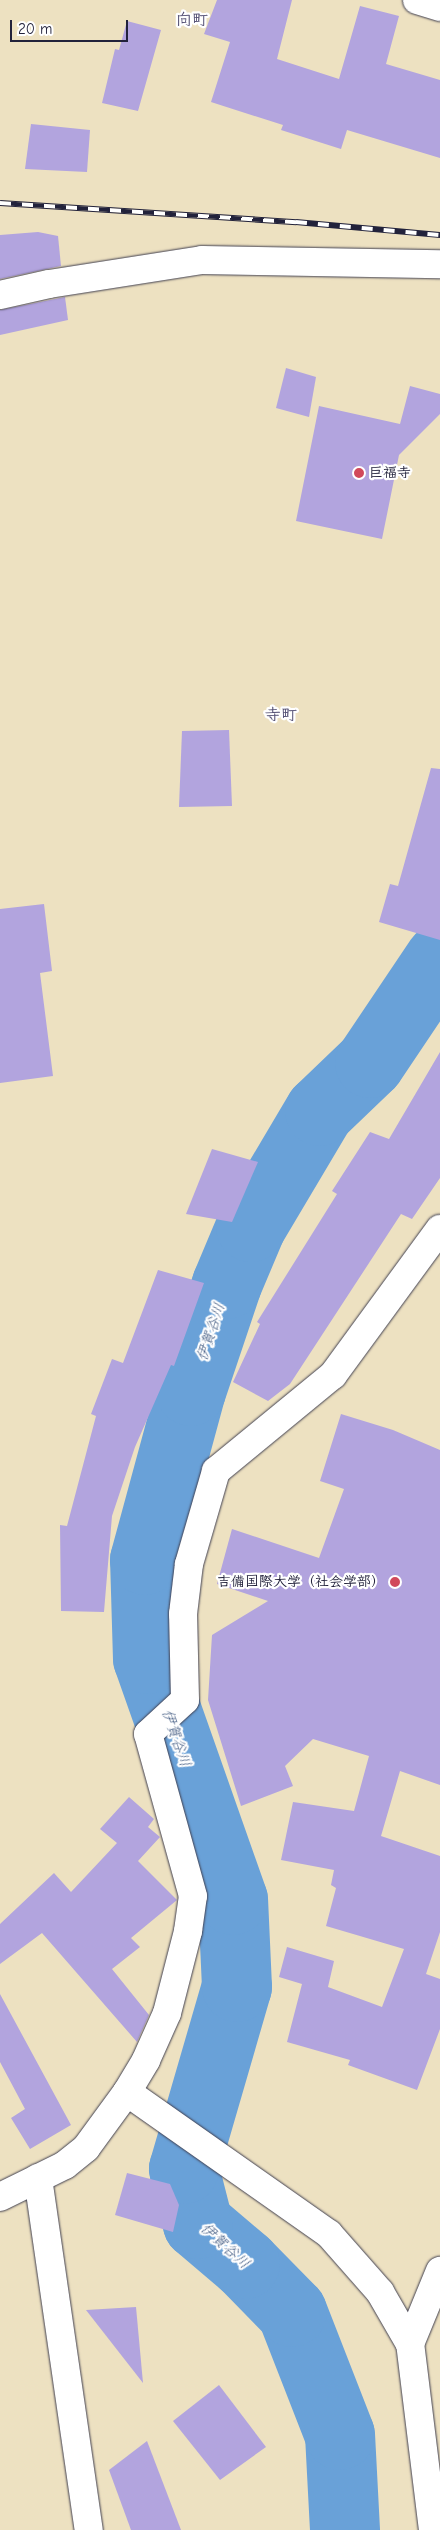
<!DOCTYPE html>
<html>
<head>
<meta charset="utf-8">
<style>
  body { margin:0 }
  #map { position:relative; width:440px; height:2530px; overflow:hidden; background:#ede1c1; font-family:"Comic Neue","Klee One",sans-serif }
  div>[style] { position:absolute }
  .river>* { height:70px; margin:-35px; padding:0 35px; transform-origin:35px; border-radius:35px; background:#69a1d8 }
  .building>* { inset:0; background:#b2a4de }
  .roads { filter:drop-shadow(0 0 1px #403f4f) drop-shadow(0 0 1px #403f4f) }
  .minor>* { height:28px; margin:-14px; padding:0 14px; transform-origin:14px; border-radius:14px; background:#fff }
  .rail>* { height:5.5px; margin-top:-2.75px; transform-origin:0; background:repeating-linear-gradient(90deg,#fff 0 11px,#22223b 0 22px); box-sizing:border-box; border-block:1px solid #22223b }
  .dots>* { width:14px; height:14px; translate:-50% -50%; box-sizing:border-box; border:2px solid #fff; border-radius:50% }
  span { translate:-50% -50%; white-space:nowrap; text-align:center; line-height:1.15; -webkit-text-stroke:4.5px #fff; paint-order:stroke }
  .poi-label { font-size:14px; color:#22223b; font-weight:700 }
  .left { translate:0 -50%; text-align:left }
  .right { translate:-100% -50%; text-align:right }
  .water-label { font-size:15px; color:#425b82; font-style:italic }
  .quarter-label { font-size:16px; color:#545074; font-weight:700 }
  .scale { position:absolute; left:10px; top:20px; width:118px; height:22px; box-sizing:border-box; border:2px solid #22223b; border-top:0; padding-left:6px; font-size:15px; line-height:18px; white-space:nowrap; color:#22223b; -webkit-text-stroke:4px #fff; paint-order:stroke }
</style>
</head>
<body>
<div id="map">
  <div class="river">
    <i style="left:345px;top:2530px;width:95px;rotate:-93deg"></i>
    <i style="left:340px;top:2435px;width:132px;rotate:-111.3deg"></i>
    <i style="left:292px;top:2312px;width:67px;rotate:-134.4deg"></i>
    <i style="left:245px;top:2264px;width:62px;rotate:-139.6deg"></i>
    <i style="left:198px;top:2224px;width:57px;rotate:-104.3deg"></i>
    <i style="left:184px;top:2169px;width:190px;rotate:-73.8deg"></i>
    <i style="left:237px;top:1987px;width:87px;rotate:-92.6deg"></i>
    <i style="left:233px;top:1900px;width:256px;rotate:-109.4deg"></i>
    <i style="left:148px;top:1659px;width:99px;rotate:-91.7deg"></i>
    <i style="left:145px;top:1560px;width:175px;rotate:-74.8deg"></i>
    <i style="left:191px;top:1391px;width:113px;rotate:-71.4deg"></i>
    <i style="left:227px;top:1284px;width:62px;rotate:-67.2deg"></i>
    <i style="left:251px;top:1227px;width:135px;rotate:-59.3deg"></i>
    <i style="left:320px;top:1111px;width:69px;rotate:-43.8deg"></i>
    <i style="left:370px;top:1063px;width:125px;rotate:-56.1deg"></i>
  </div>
  <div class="building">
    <i style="clip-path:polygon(217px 0,292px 0,277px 59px,339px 79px,360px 6px,399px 16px,386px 64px,440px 80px,440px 158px,347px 130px,341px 149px,281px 130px,283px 125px,211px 102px,230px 42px,204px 34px)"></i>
    <i style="clip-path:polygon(127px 21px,161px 30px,138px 111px,102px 103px,115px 49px,119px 50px)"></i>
    <i style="clip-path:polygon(31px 124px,90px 130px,87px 172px,25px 169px)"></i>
    <i style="clip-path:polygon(38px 232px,58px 236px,61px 266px,0 279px,0 235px)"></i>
    <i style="clip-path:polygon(65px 297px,68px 320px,0 335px,0 310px)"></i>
    <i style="clip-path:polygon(286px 368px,316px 377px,309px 417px,276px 408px)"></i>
    <i style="clip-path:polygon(410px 386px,440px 394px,440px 414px,399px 455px,382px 539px,296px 521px,319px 406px,400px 424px)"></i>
    <i style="clip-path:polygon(229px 730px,232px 806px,179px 807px,182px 731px)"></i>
    <i style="clip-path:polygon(431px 768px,440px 769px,440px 940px,379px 922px,390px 884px,398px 886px)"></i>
    <i style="clip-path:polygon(44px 904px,52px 971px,40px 973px,53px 1076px,0 1083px,0 909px)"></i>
    <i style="clip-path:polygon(440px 1052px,440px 1178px,412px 1219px,401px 1214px,290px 1384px,268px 1401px,233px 1382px,260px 1324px,257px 1322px,337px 1194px,332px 1191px,370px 1132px,389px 1139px)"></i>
    <i style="clip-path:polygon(212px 1149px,258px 1162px,232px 1222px,186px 1214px)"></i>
    <i style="clip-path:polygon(158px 1270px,204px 1283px,174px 1366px,171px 1365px,135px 1447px,112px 1516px,104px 1612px,61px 1611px,60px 1525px,67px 1526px,96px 1416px,91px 1414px,112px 1359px,123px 1363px)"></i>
    <i style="clip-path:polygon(341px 1414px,393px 1430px,440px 1450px,440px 1785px,400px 1771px,381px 1836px,440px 1856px,440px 1932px,426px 1974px,440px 1979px,440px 2029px,417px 2090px,348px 2065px,350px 2060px,287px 2042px,302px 1984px,279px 1977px,287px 1947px,334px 1961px,328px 1987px,382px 2007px,404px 1949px,326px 1926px,336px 1888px,331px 1885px,334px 1870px,281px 1860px,293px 1802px,354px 1811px,369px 1756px,313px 1739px,285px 1766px,293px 1786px,241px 1806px,208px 1700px,212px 1635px,268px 1601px,217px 1584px,232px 1529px,319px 1558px,344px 1489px,320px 1481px)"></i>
    <i style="clip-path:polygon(129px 1797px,154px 1819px,148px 1827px,160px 1837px,138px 1861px,177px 1900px,131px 1938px,140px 1947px,112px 1969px,149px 2015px,137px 2042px,42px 1933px,0 1964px,0 1924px,54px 1873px,71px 1892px,117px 1843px,100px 1829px)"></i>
    <i style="clip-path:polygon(0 1994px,71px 2125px,30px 2149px,11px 2118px,25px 2109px,0 2062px)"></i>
    <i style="clip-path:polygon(127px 2173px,170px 2184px,179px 2205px,173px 2232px,115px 2215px)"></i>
    <i style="clip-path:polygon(136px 2307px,143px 2383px,86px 2310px)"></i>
    <i style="clip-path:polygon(219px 2385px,266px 2447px,220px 2480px,173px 2421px)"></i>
    <i style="clip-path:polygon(147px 2441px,181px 2530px,131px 2530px,109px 2470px)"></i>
  </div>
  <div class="roads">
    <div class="minor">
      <i style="left:417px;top:0;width:24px;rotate:17deg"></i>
      <i style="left:0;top:295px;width:50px;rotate:-12.7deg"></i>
      <i style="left:49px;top:284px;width:155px;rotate:-8.9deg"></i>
      <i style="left:202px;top:260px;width:238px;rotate:1deg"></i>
      <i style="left:38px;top:2178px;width:356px;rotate:81.8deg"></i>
      <i style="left:0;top:2197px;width:72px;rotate:-26.2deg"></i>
      <i style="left:65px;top:2165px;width:27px;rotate:-39deg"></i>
      <i style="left:86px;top:2148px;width:69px;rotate:-53.8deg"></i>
      <i style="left:410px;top:2344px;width:79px;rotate:-67.7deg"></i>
      <i style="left:433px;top:2530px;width:187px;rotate:-97deg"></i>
      <i style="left:410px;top:2344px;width:60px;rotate:-120deg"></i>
      <i style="left:380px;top:2292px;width:77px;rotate:-131.3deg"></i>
      <i style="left:329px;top:2234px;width:247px;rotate:-144.9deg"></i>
      <i style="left:127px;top:2092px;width:37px;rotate:-59deg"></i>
      <i style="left:146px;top:2060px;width:51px;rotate:-65.9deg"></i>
      <i style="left:167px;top:2013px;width:85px;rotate:-75.6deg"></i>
      <i style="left:188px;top:1931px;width:35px;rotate:-82deg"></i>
      <i style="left:193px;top:1896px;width:168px;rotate:-105.5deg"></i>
      <i style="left:148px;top:1734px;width:50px;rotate:-42.6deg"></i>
      <i style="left:185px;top:1700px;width:86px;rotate:-91.3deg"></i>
      <i style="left:183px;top:1614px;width:50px;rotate:-83.2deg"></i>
      <i style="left:189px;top:1564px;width:97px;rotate:-73.8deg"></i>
      <i style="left:216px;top:1471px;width:151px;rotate:-39.4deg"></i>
      <i style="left:333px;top:1375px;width:181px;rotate:-53.8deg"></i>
    </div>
  </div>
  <div class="rail">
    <i style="left:0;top:203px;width:297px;rotate:3.7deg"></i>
    <i style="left:296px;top:222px;width:145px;rotate:5.2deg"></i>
  </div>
  <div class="dots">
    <i style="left:359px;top:473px;background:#d1495b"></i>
    <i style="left:395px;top:1582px;background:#d1495b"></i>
  </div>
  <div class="poi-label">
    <span class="left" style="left:369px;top:473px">巨福寺</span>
    <span class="right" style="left:385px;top:1582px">吉備国際大学（社会学部）</span>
  </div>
  <div class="water-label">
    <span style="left:211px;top:1332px;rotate:-72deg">伊賀谷川</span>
    <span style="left:176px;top:1738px;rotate:71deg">伊賀谷川</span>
    <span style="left:225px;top:2246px;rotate:42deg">伊賀谷川</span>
  </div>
  <div class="quarter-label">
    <span style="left:192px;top:20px">向町</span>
    <span style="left:281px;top:715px">寺町</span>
  </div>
  <div class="scale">20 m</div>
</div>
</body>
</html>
